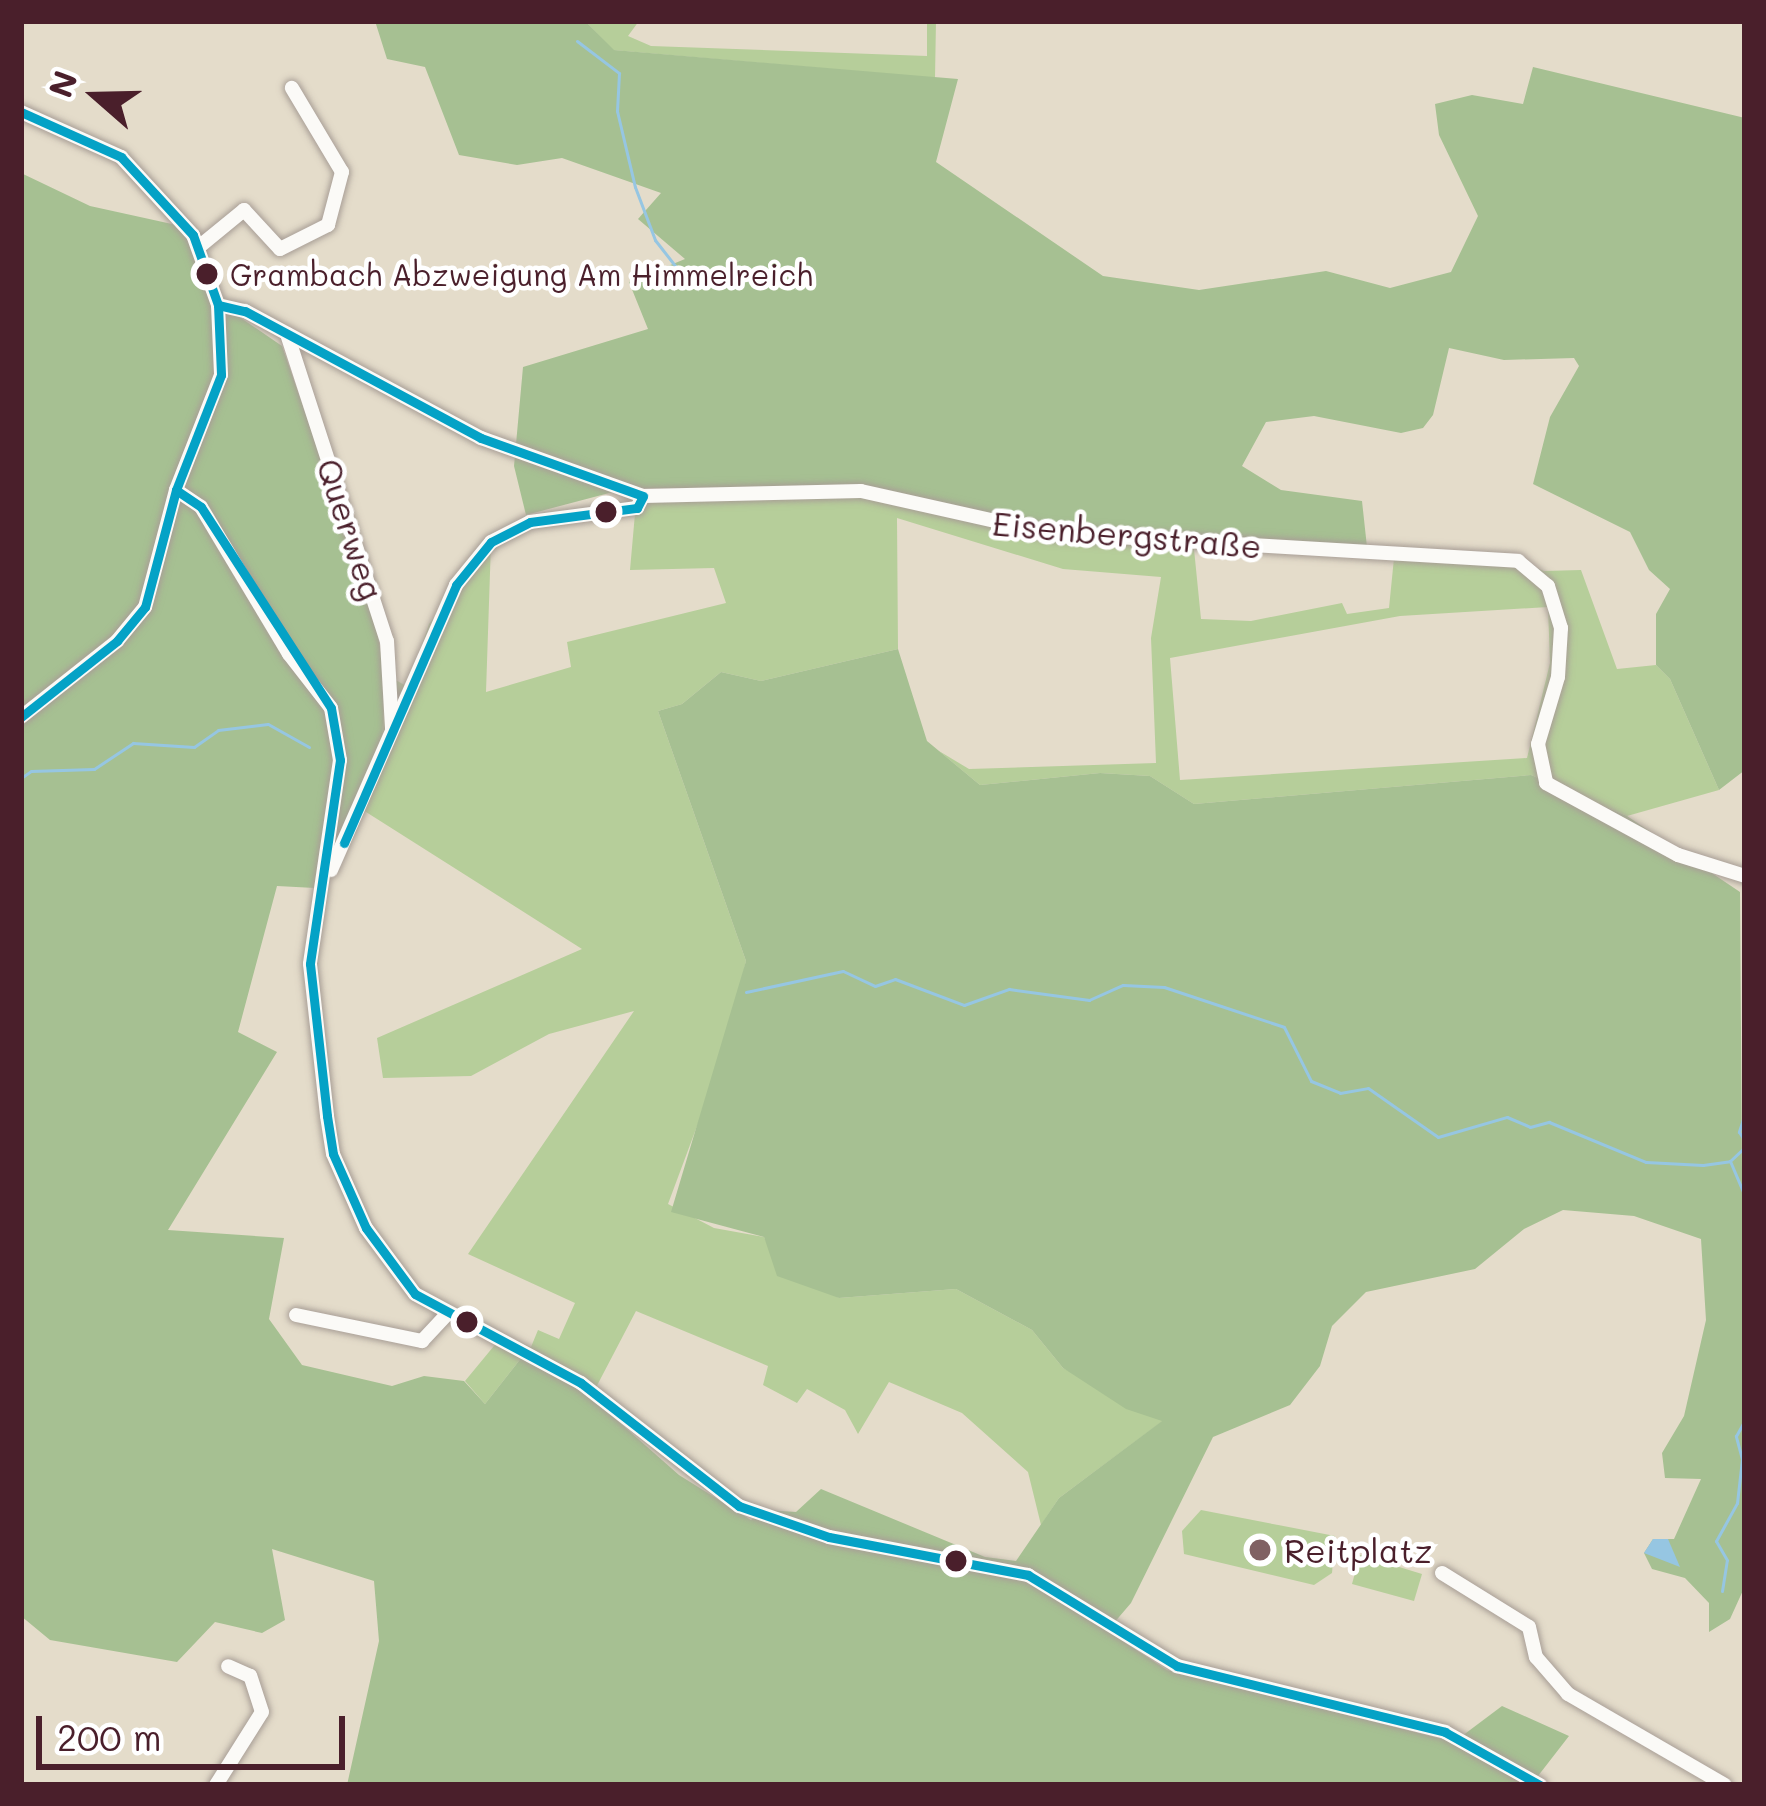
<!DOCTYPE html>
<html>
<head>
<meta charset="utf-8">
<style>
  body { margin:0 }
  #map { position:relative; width:1766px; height:1806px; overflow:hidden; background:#e4dcca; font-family:Mali,sans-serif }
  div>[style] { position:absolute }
  .green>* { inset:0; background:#b6ce9a }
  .forest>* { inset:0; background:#a6c092 }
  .water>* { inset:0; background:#96c6e2 }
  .stream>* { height:3px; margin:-1.5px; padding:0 1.5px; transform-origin:1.5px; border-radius:1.5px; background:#96c6e2 }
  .roads { filter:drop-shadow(0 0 3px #a89e96) drop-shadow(0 0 3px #a89e96) }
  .minor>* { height:14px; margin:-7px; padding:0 7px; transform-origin:7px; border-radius:7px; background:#fbfaf7 }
  .bus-1>* { height:9px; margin:-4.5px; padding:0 4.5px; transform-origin:4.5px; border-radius:4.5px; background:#04a2c6 }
  .dots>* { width:33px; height:33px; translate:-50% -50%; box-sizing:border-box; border:6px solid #fff; border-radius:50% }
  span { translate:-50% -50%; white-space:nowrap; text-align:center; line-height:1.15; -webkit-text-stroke:9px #fff; paint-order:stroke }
  .bus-label { font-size:30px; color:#4a1f2b }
  .left { translate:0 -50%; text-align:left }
  .street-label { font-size:33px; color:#4a1f2b }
  .poi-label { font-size:33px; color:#4a1f2b }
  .frame { position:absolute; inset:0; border:24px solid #4a1f2b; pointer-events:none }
  .north { position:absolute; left:36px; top:36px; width:120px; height:120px; -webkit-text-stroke:9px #fff; paint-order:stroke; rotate:290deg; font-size:33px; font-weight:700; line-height:48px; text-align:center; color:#4a1f2b }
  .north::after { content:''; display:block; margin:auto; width:42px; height:54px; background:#4a1f2b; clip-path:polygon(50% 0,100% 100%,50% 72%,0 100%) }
  .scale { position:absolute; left:36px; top:1716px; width:309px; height:54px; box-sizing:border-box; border:6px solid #4a1f2b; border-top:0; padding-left:15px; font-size:36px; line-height:42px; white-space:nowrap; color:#4a1f2b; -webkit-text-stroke:9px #fff; paint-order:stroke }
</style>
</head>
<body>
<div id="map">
  <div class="green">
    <i style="clip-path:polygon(585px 21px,639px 21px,628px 36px,651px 46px,927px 56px,927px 21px,936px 21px,935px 78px,613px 50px)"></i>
    <i style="clip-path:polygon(evenodd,838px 487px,1193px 539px,1201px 619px,1251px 621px,1342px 603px,1347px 614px,1389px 608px,1395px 548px,1501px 553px,1544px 571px,1581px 570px,1617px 669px,1656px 665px,1670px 679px,1719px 790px,1627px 816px,1531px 775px,1194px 804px,1150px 776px,1100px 773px,980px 785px,939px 751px,969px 769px,1156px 763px,1151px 638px,1161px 577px,1063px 569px,897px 518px,898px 649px,761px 681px,721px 672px,682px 704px,658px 711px,746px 961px,725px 1051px,668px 1204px,714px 1228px,764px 1237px,773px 1257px,839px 1298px,956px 1289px,1032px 1330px,1063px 1368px,1164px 1420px,1059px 1498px,1041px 1525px,1028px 1472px,962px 1413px,889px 1382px,858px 1434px,845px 1410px,807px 1389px,797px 1403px,763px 1385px,768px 1366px,636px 1311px,591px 1397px,522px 1357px,485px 1404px,465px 1381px,503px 1335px,531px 1347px,538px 1330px,559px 1339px,575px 1303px,468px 1254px,634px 1011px,549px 1034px,471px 1076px,383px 1078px,377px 1038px,582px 949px,355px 805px,382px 748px,385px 674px,408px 687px,429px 624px,491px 543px,486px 692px,571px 667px,567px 642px,726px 603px,714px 568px,630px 570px,637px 491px,838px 487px,1548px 607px,1550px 663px,1527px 758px,1180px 780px,1170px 658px,1400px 616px,1548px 607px)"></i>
    <i style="clip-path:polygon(1201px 1510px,1335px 1536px,1332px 1573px,1314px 1585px,1184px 1554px,1182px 1531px)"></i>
    <i style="clip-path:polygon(1360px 1555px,1422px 1574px,1414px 1601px,1352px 1584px)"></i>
  </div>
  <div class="forest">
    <i style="clip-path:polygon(375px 21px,585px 21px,614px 50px,958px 79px,936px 162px,1103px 276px,1199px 290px,1326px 271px,1390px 288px,1451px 272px,1478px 216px,1439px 135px,1435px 104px,1472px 95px,1523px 104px,1533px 67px,1745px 118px,1745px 770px,1719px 790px,1670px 679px,1656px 665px,1656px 614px,1670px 589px,1649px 570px,1630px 532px,1533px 484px,1550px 417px,1579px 366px,1574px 358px,1504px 360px,1449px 348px,1433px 415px,1423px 428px,1401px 433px,1314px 416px,1266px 422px,1242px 466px,1281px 490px,1362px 501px,1367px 547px,1049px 529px,892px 492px,628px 488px,526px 515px,514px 466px,523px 367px,648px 329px,629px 282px,685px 259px,638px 219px,661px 193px,562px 158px,517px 165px,459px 155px,425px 67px,387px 59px)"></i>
    <i style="clip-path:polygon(21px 173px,90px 206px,181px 226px,222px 305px,282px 346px,372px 604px,385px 674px,382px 748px,315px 888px,277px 886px,238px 1032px,277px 1052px,168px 1230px,284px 1238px,269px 1319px,302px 1365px,392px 1386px,424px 1376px,464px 1381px,485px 1404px,522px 1357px,577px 1385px,679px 1475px,751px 1520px,764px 1510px,796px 1512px,821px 1489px,985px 1557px,1016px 1561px,1059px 1498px,1162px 1421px,1126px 1409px,1063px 1368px,1032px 1330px,956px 1289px,839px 1298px,777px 1276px,764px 1237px,671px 1212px,746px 961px,658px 711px,682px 704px,721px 672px,761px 681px,898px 649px,927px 741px,980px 785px,1100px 773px,1150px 776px,1194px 804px,1531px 775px,1627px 816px,1740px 892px,1745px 1586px,1730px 1619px,1709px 1632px,1709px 1603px,1685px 1578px,1652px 1569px,1644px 1553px,1653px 1539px,1674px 1539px,1701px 1479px,1665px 1478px,1662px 1453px,1684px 1416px,1706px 1320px,1701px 1239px,1634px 1216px,1563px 1210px,1524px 1229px,1475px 1269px,1366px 1292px,1332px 1326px,1320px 1366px,1290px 1405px,1213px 1437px,1131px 1603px,1107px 1631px,1167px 1670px,1454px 1742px,1502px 1706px,1569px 1736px,1531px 1785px,347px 1785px,379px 1641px,374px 1581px,272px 1549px,285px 1620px,262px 1633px,215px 1622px,177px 1662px,50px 1640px,21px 1616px)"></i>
  </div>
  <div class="water">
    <i style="clip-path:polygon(1653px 1539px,1668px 1539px,1680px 1567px,1644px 1553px)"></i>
  </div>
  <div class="stream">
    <i style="left:577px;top:41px;width:53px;rotate:37.3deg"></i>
    <i style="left:619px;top:73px;width:38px;rotate:93deg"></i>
    <i style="left:617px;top:111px;width:78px;rotate:76.7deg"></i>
    <i style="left:635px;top:187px;width:57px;rotate:69.3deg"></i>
    <i style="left:655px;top:240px;width:52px;rotate:52deg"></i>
    <i style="left:21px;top:778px;width:12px;rotate:-35deg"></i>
    <i style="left:31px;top:771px;width:63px;rotate:-1.8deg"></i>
    <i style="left:94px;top:769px;width:47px;rotate:-33.7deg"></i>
    <i style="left:133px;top:743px;width:61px;rotate:3.8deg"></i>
    <i style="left:194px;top:747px;width:29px;rotate:-35deg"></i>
    <i style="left:218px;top:730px;width:50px;rotate:-6.8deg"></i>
    <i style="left:268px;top:724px;width:47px;rotate:29.3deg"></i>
    <i style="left:746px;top:992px;width:99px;rotate:-12.2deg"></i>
    <i style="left:843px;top:971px;width:35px;rotate:25deg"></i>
    <i style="left:875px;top:986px;width:21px;rotate:-19deg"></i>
    <i style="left:895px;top:979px;width:74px;rotate:20.6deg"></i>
    <i style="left:964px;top:1005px;width:48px;rotate:-19.6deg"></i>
    <i style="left:1009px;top:989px;width:81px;rotate:7.8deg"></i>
    <i style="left:1089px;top:1000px;width:37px;rotate:-24deg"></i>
    <i style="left:1123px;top:985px;width:41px;rotate:2.8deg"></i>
    <i style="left:1164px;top:987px;width:126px;rotate:18.4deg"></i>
    <i style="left:1284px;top:1027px;width:60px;rotate:63.4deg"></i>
    <i style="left:1311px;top:1081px;width:31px;rotate:22deg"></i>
    <i style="left:1340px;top:1093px;width:28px;rotate:-10deg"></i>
    <i style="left:1368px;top:1088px;width:85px;rotate:35deg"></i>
    <i style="left:1438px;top:1137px;width:72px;rotate:-16.2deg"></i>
    <i style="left:1507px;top:1117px;width:25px;rotate:23deg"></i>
    <i style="left:1530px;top:1127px;width:20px;rotate:-15deg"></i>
    <i style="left:1549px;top:1122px;width:105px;rotate:22.4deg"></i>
    <i style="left:1646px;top:1162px;width:57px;rotate:3deg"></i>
    <i style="left:1703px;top:1165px;width:27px;rotate:-8deg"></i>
    <i style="left:1730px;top:1161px;width:21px;rotate:-43deg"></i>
    <i style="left:1745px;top:1113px;width:20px;rotate:108deg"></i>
    <i style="left:1739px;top:1132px;width:11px;rotate:56deg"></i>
    <i style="left:1730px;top:1161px;width:39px;rotate:67deg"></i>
    <i style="left:1722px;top:1591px;width:31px;rotate:-81deg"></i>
    <i style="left:1727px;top:1560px;width:22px;rotate:-120deg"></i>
    <i style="left:1716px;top:1541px;width:43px;rotate:-61.1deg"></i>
    <i style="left:1737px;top:1503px;width:44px;rotate:-83.5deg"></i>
    <i style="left:1742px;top:1459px;width:24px;rotate:-105deg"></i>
    <i style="left:1736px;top:1436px;width:18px;rotate:-61deg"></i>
  </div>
  <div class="roads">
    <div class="minor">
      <i style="left:21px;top:112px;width:110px;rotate:24.2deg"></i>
      <i style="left:121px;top:157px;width:106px;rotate:47.3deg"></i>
      <i style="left:193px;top:235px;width:74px;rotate:70.3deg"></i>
      <i style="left:218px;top:305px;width:70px;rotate:87.5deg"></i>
      <i style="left:221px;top:375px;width:123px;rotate:111.4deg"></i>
      <i style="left:176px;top:490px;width:121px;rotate:104.8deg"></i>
      <i style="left:145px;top:607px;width:44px;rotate:129.5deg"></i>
      <i style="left:117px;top:641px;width:122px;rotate:141.6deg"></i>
      <i style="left:200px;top:246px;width:57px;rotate:-39.3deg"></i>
      <i style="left:244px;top:210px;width:53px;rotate:47.3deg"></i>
      <i style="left:280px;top:249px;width:54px;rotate:-26.6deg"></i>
      <i style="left:328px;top:225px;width:55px;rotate:-75.2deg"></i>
      <i style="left:342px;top:172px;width:98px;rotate:-120.8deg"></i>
      <i style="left:218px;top:305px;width:28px;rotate:13deg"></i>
      <i style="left:245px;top:311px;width:268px;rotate:28.3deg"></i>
      <i style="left:481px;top:438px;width:172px;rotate:19.7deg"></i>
      <i style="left:643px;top:496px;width:218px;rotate:-1.3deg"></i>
      <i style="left:861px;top:491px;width:193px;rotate:12.6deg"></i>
      <i style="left:1049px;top:533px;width:470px;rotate:3.4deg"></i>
      <i style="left:1518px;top:561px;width:39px;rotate:40deg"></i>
      <i style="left:1548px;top:586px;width:44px;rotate:72.8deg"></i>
      <i style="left:1561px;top:628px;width:49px;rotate:93.5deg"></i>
      <i style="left:1558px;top:677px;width:70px;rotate:106.6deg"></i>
      <i style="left:1538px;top:744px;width:40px;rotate:78deg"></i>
      <i style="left:1546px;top:783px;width:150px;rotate:28.6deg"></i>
      <i style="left:1678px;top:855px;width:70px;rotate:17.4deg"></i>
      <i style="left:287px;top:334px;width:323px;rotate:72deg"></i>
      <i style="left:387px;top:641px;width:88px;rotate:86.7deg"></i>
      <i style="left:176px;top:490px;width:30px;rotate:34deg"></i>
      <i style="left:201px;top:507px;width:171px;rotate:59.1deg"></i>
      <i style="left:289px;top:654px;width:68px;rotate:52.1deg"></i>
      <i style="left:331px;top:708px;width:53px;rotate:80.2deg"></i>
      <i style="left:340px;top:760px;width:206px;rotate:98.4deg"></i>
      <i style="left:310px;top:964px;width:153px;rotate:83.6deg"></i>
      <i style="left:327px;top:1116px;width:38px;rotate:81deg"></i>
      <i style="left:333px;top:1154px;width:81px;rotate:66deg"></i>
      <i style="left:366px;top:1228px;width:82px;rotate:53.4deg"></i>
      <i style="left:415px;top:1294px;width:188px;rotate:28.2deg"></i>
      <i style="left:581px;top:1383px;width:200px;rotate:37.9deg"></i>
      <i style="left:739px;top:1506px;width:95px;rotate:19deg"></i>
      <i style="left:829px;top:1537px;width:203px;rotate:10.8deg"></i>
      <i style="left:1028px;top:1575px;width:175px;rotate:31.4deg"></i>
      <i style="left:1177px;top:1666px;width:276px;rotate:13.8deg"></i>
      <i style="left:1445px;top:1732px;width:109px;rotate:29.2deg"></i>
      <i style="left:331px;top:870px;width:311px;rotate:-66.3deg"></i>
      <i style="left:456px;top:585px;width:55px;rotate:-50.9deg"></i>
      <i style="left:491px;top:542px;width:44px;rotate:-27.1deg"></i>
      <i style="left:530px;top:522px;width:108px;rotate:-7.5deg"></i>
      <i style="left:637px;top:508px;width:13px;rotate:-63deg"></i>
      <i style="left:296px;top:1315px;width:129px;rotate:11.7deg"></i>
      <i style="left:422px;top:1341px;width:37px;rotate:-47deg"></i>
      <i style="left:1442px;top:1573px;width:102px;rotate:31.8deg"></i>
      <i style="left:1529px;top:1627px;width:31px;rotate:77deg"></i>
      <i style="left:1536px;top:1657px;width:49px;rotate:49.1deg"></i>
      <i style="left:1568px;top:1694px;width:181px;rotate:30.1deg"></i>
      <i style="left:216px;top:1785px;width:86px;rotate:-57.8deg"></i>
      <i style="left:262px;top:1712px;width:38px;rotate:-108deg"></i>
      <i style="left:250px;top:1676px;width:24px;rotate:-156deg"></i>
    </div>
  </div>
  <div class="bus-1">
    <i style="left:21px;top:112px;width:110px;rotate:24.2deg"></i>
    <i style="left:121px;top:157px;width:106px;rotate:47.3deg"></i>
    <i style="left:193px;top:235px;width:74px;rotate:70.3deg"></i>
    <i style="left:218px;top:305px;width:70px;rotate:87.5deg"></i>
    <i style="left:221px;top:375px;width:123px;rotate:111.4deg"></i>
    <i style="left:176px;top:490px;width:121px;rotate:104.8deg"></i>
    <i style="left:145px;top:607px;width:44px;rotate:129.5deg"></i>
    <i style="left:117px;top:641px;width:122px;rotate:141.6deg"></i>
    <i style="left:218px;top:305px;width:28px;rotate:13deg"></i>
    <i style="left:245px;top:311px;width:268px;rotate:28.3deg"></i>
    <i style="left:481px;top:438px;width:172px;rotate:19.7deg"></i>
    <i style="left:176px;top:490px;width:30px;rotate:34deg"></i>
    <i style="left:201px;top:507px;width:239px;rotate:57.1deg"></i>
    <i style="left:331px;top:708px;width:53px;rotate:80.2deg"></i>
    <i style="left:340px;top:760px;width:206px;rotate:98.4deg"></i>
    <i style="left:310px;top:964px;width:153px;rotate:83.6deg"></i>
    <i style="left:327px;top:1116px;width:38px;rotate:81deg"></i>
    <i style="left:333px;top:1154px;width:81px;rotate:66deg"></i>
    <i style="left:366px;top:1228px;width:82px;rotate:53.4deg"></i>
    <i style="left:415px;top:1294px;width:188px;rotate:28.2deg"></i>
    <i style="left:581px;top:1383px;width:200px;rotate:37.9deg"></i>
    <i style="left:739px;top:1506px;width:95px;rotate:19deg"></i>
    <i style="left:829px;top:1537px;width:203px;rotate:10.8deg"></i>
    <i style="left:1028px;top:1575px;width:175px;rotate:31.4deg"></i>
    <i style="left:1177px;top:1666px;width:276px;rotate:13.8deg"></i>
    <i style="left:1445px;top:1732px;width:109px;rotate:29.2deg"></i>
    <i style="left:344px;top:843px;width:281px;rotate:-66.5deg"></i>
    <i style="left:456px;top:585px;width:55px;rotate:-50.9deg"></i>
    <i style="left:491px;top:542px;width:44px;rotate:-27.1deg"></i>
    <i style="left:530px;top:522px;width:108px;rotate:-7.5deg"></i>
    <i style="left:637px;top:508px;width:13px;rotate:-63deg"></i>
  </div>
  <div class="dots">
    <i style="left:207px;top:274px;background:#4a1f2b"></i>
    <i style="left:606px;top:512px;background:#4a1f2b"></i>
    <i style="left:467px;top:1322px;background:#4a1f2b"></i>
    <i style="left:1260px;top:1550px;background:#806163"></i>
    <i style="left:956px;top:1561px;background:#4a1f2b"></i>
  </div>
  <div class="bus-label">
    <span class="left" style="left:230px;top:274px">Grambach Abzweigung Am Himmelreich</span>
  </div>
  <div class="street-label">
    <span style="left:351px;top:529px;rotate:72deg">Querweg</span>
    <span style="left:1127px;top:534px;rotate:5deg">Eisenbergstraße</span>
  </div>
  <div class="poi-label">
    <span class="left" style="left:1284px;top:1550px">Reitplatz</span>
  </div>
  <div class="frame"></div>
  <div class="north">N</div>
  <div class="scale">200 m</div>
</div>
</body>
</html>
